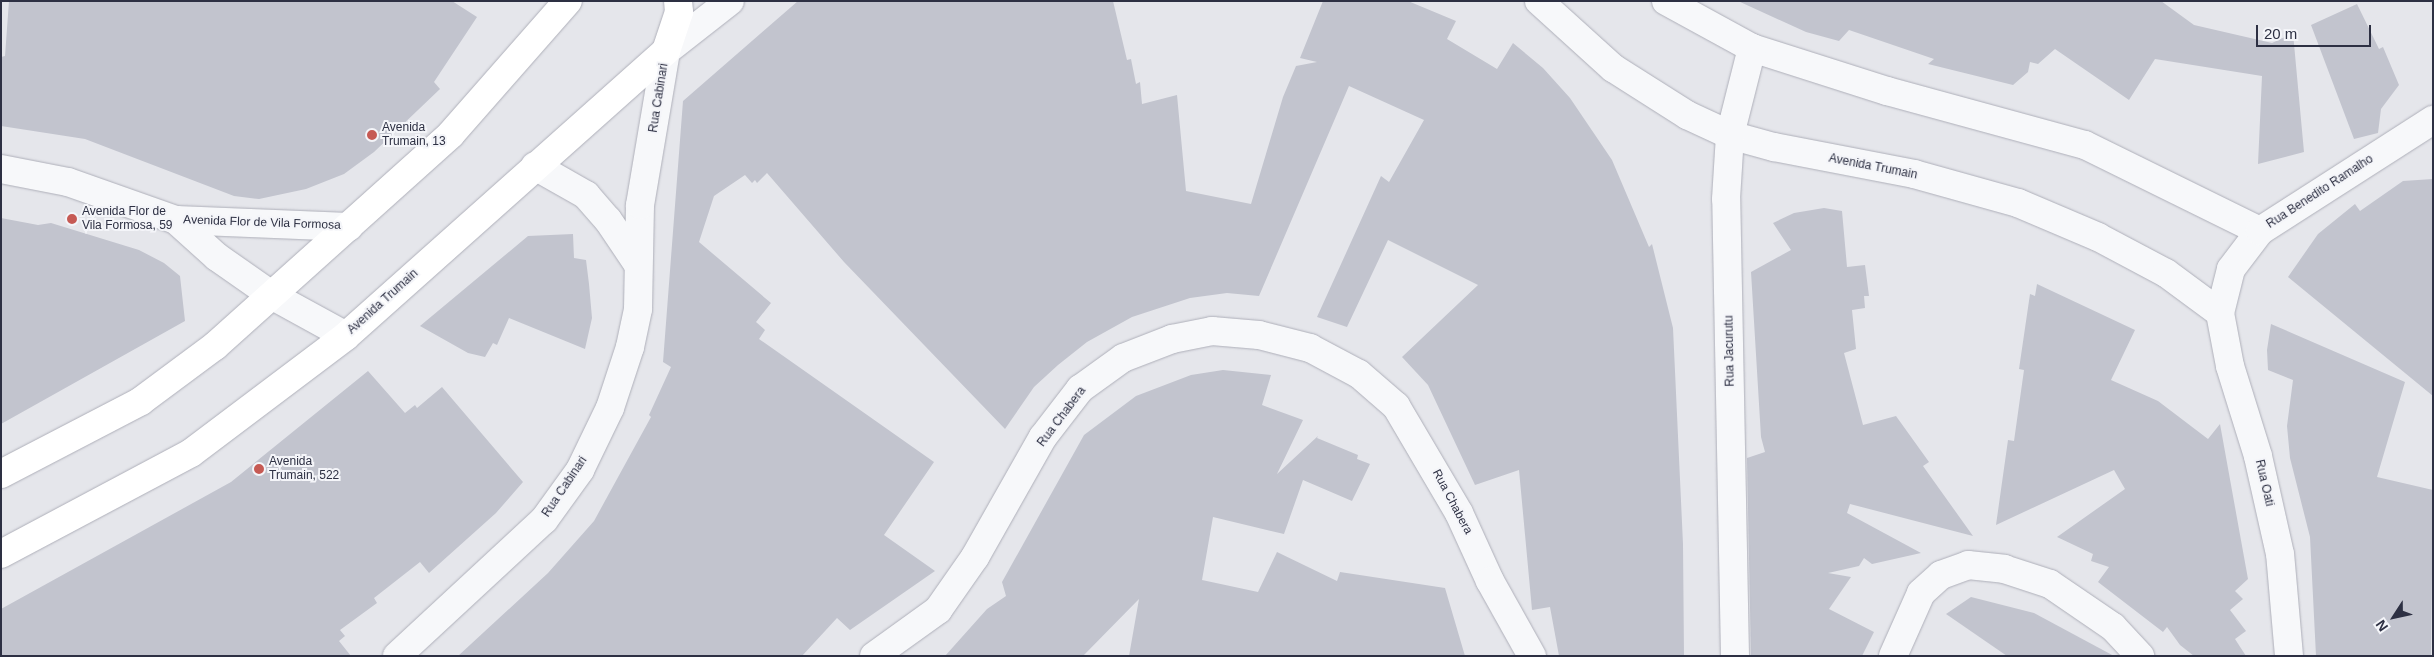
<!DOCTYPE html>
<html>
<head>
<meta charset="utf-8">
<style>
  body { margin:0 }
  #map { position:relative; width:2434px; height:657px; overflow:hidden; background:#e5e6eb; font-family:Helvetica,sans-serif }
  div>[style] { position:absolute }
  .building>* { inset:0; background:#c2c4ce }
  .roads { filter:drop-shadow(0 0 1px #aeafb9) drop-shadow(0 0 1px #aeafb9) }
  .minor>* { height:28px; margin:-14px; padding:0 14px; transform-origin:14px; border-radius:14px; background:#f7f8fa }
  .major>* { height:28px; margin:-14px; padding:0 14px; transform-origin:14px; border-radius:14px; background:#fff }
  .dots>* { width:14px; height:14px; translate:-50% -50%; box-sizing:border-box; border:2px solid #f4f5f9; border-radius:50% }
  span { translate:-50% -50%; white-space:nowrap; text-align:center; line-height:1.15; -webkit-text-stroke:4px #f4f5f9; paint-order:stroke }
  .street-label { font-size:12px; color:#2d3043 }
  .poi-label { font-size:12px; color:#2d3043 }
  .left { translate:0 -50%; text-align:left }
  .frame { position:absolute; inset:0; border:2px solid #2d3043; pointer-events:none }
  .north { position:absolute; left:2369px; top:592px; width:50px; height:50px; -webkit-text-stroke:4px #f4f5f9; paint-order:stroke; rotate:235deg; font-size:14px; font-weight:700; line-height:20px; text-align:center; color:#2d3043 }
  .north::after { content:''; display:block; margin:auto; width:18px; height:22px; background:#2d3043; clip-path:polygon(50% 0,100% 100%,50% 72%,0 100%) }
  .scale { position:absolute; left:2256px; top:25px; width:115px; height:22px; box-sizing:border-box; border:2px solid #2d3043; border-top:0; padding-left:6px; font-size:15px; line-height:18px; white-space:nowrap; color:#2d3043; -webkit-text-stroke:4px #f4f5f9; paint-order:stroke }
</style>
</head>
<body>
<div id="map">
  <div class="building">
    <i style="clip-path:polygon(9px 1px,452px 1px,477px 17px,434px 82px,440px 89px,374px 152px,344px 174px,306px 189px,259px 199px,234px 196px,85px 139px,1px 126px,1px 57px,5px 56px)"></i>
    <i style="clip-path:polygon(798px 1px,1113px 1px,1127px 60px,1131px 59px,1136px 84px,1140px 82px,1142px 104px,1177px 95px,1186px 191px,1251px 204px,1283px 97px,1296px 66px,1317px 62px,1300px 58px,1323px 1px,1408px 1px,1456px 21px,1447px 39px,1497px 69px,1513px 43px,1543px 68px,1570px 98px,1612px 160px,1649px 247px,1652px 244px,1673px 328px,1683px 544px,1684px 656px,1559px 656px,1550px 607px,1532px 610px,1519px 470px,1475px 485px,1428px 385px,1402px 357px,1478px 285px,1388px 240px,1347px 327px,1317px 317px,1381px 176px,1389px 182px,1424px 120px,1349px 86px,1259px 296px,1227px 293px,1190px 298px,1132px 317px,1087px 342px,1058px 365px,1034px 387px,1005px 429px,844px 262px,767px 173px,757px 183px,755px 180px,752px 183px,745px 175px,714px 196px,699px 242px,771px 303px,756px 322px,765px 330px,759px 339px,934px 462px,884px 535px,935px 571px,850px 630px,837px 618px,802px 656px,458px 656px,548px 573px,594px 521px,651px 417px,649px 415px,671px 367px,663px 362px,683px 101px)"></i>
    <i style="clip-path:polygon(1738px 1px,2161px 1px,2194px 25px,2272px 43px,2293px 33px,2304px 152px,2258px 164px,2262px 76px,2155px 59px,2129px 100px,2055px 49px,2038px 64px,2030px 62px,2028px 72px,2013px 85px,1928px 64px,1934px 59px,1849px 30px,1839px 41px,1806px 32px)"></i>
    <i style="clip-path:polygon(2357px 4px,2379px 49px,2383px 47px,2399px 85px,2381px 109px,2378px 133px,2354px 139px,2311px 25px)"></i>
    <i style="clip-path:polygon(2433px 179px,2433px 396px,2288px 277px,2318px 234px,2355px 204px,2360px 211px,2403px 181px)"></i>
    <i style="clip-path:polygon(1824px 208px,1842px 211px,1847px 267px,1865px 265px,1869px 296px,1864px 296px,1865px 308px,1852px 310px,1856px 349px,1844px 353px,1863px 425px,1896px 416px,1929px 462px,1923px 466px,1973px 536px,1850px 504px,1847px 513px,1921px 553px,1872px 564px,1864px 558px,1859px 566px,1828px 573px,1851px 577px,1829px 609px,1874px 632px,1862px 656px,1751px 656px,1747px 458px,1765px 452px,1761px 437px,1751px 272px,1791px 250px,1773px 223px,1794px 213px)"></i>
    <i style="clip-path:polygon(1px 218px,38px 225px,51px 223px,139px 250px,164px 263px,180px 276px,185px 321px,1px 424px)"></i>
    <i style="clip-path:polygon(573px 234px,574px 258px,586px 260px,589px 284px,592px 318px,585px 349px,509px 318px,497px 345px,493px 343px,485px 357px,468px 353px,420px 326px,528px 236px)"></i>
    <i style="clip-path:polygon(2037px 284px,2135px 330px,2111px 380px,2158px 401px,2208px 439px,2220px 424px,2248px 579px,2235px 591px,2243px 599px,2230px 610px,2246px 631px,2235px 639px,2246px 656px,2194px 656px,2180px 645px,2167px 627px,2163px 632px,2098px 582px,2109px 567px,2091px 561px,2093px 554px,2057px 537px,2125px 489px,2114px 470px,1996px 525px,2008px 440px,2014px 441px,2024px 370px,2019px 369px,2030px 294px,2035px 296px)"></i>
    <i style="clip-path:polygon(2271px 324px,2405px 382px,2377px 477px,2433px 490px,2431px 656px,2316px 656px,2310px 537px,2290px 458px,2287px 426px,2293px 380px,2268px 370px,2267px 350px)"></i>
    <i style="clip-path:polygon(1223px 370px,1271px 375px,1262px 405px,1303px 420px,1277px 474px,1318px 436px,1317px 438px,1358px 455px,1357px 459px,1370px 464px,1352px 501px,1303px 480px,1284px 534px,1213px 517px,1202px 580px,1258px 592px,1277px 552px,1337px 581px,1340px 572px,1445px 588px,1465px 656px,1129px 656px,1139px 599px,1083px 656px,945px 656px,987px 609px,1006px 596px,1002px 582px,1084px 435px,1136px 396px,1191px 375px)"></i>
    <i style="clip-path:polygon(368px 371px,405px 413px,415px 405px,417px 408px,442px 387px,523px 482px,496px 513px,429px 573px,420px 562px,374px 598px,377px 603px,340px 630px,345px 636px,339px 641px,351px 656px,1px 656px,1px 609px,231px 482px)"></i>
    <i style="clip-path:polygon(1971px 597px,2034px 613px,2114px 656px,2007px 656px,1946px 614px)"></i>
  </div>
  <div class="roads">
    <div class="minor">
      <i style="left:1539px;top:1px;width:100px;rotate:42.2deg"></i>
      <i style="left:1613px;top:68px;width:88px;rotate:32.4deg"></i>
      <i style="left:1687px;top:115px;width:47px;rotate:24.9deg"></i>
      <i style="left:1730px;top:135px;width:46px;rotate:15.3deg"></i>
      <i style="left:1774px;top:147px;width:143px;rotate:10.9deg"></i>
      <i style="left:1914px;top:174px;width:108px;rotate:15.6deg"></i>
      <i style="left:2018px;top:203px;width:87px;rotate:23deg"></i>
      <i style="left:2098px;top:237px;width:77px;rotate:27.9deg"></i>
      <i style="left:2166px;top:273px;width:67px;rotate:36.5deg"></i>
      <i style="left:1666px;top:1px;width:98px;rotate:28.7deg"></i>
      <i style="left:1752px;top:48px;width:142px;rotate:17.7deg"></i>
      <i style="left:1887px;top:91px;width:205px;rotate:15.3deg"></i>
      <i style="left:2085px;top:145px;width:195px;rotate:26.2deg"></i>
      <i style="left:535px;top:166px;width:59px;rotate:29.6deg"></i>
      <i style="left:586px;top:195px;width:33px;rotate:49deg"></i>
      <i style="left:608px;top:220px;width:52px;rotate:56deg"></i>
      <i style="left:1px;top:169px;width:68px;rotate:11deg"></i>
      <i style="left:68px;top:182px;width:114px;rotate:19.4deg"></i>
      <i style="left:176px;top:220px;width:173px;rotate:2.3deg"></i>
      <i style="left:176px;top:220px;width:55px;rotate:42.1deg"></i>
      <i style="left:217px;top:257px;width:68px;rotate:34.9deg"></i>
      <i style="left:273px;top:296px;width:83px;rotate:28.7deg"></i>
      <i style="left:397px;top:656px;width:200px;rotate:-42.8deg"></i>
      <i style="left:544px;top:520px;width:62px;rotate:-54.2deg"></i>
      <i style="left:580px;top:470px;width:69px;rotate:-64.2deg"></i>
      <i style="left:610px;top:408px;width:64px;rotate:-71.8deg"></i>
      <i style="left:630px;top:347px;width:39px;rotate:-78deg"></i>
      <i style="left:638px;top:309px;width:104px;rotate:-88.9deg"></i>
      <i style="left:640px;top:205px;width:156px;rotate:-80.4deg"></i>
      <i style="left:666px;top:51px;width:81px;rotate:-38deg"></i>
      <i style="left:874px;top:656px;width:79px;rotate:-35.7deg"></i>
      <i style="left:938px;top:610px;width:65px;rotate:-55.1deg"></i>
      <i style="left:975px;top:557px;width:138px;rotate:-60.5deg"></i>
      <i style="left:1043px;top:437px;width:61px;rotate:-52.4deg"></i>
      <i style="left:1080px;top:389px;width:53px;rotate:-35.8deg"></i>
      <i style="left:1123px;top:358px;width:53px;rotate:-21.2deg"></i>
      <i style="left:1172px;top:339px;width:41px;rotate:-11.3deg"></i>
      <i style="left:1212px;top:331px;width:47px;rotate:4.9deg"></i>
      <i style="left:1259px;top:335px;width:53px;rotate:14.3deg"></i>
      <i style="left:1310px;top:348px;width:55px;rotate:28deg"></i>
      <i style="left:1359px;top:374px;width:49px;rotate:40.9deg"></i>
      <i style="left:1396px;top:406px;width:124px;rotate:59.5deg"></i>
      <i style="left:1459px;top:513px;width:75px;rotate:65.5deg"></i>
      <i style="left:1490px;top:581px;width:86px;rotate:60.8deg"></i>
      <i style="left:1735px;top:656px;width:457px;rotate:-91.1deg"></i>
      <i style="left:1726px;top:199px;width:64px;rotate:-86.4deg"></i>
      <i style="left:1730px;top:135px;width:90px;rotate:-75.8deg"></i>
      <i style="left:1893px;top:656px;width:69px;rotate:-66deg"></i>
      <i style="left:1921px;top:593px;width:27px;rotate:-42deg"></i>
      <i style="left:1941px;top:575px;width:29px;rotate:-20deg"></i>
      <i style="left:1968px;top:565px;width:36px;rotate:6deg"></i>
      <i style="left:2004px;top:569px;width:48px;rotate:18.1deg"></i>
      <i style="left:2050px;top:584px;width:76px;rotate:34.3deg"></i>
      <i style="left:2113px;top:627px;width:40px;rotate:47deg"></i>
      <i style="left:2289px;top:656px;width:102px;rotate:-95deg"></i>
      <i style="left:2280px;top:554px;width:100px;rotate:-102.7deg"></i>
      <i style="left:2258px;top:456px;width:94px;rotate:-107.3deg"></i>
      <i style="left:2230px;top:366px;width:54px;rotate:-100.7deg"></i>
      <i style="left:2220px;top:313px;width:45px;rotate:-76deg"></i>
      <i style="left:2231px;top:269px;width:48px;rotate:-52.7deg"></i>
      <i style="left:2260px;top:231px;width:206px;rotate:-32.7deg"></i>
    </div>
    <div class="major">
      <i style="left:1px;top:474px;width:158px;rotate:-27.5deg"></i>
      <i style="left:141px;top:401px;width:92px;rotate:-36.6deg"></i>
      <i style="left:215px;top:346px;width:317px;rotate:-41.9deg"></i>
      <i style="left:451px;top:134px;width:177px;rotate:-48.7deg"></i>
      <i style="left:1px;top:554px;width:215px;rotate:-28deg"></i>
      <i style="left:191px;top:453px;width:194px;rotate:-37deg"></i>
      <i style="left:346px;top:336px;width:429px;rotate:-41.7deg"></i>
      <i style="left:666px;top:51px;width:41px;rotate:-71.6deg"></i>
      <i style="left:679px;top:12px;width:11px;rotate:-95deg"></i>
    </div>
  </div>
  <div class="dots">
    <i style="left:372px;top:135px;background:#c65a54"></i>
    <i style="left:72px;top:219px;background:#c65a54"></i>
    <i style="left:259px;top:469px;background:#c65a54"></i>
  </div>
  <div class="street-label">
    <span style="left:659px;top:98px;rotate:-81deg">Rua Cabinari</span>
    <span style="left:1873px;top:167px;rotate:11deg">Avenida Trumain</span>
    <span style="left:2320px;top:192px;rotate:-33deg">Rua Benedito Ramalho</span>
    <span style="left:262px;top:223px;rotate:2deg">Avenida Flor de Vila Formosa</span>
    <span style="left:383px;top:302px;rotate:-42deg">Avenida Trumain</span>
    <span style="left:1730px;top:351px;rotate:-91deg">Rua Jacurutu</span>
    <span style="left:1062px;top:417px;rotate:-53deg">Rua Chabera</span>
    <span style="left:2264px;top:483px;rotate:77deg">Rua Oati</span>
    <span style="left:565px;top:487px;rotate:-56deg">Rua Cabinari</span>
    <span style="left:1452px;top:502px;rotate:62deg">Rua Chabera</span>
  </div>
  <div class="poi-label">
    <span class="left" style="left:382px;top:135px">Avenida<br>Trumain, 13</span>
    <span class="left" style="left:82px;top:219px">Avenida Flor de<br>Vila Formosa, 59</span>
    <span class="left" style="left:269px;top:469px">Avenida<br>Trumain, 522</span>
  </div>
  <div class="frame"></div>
  <div class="north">N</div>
  <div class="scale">20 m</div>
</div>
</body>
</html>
